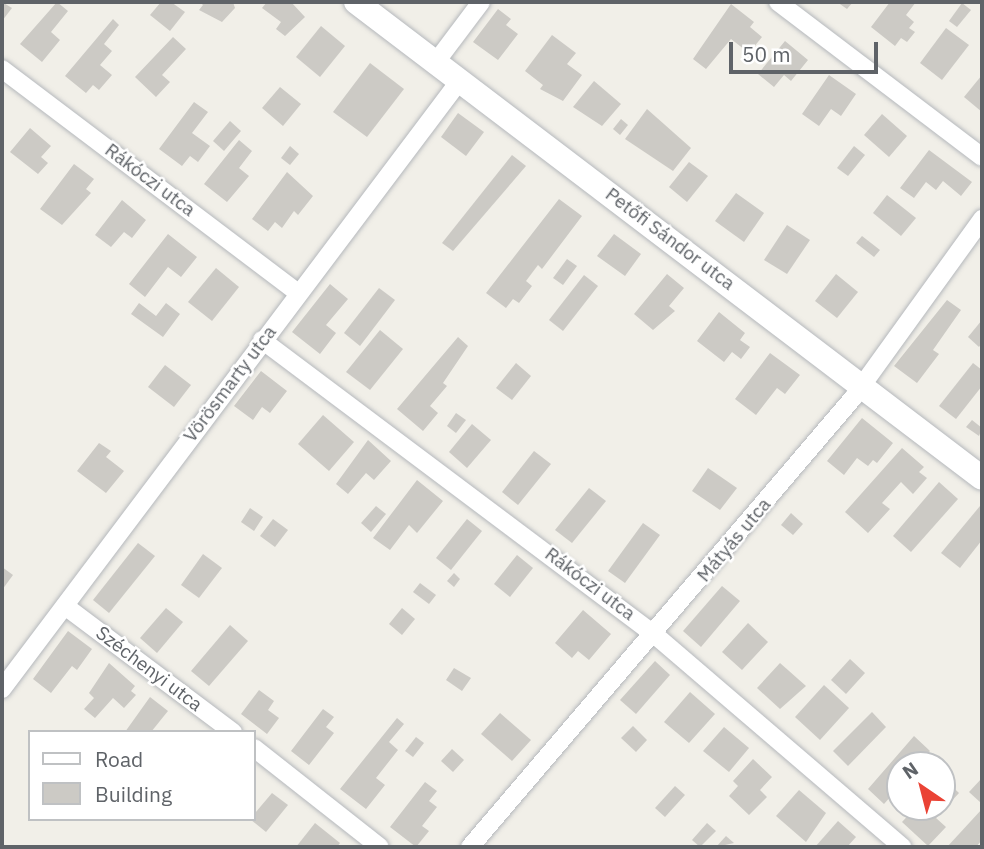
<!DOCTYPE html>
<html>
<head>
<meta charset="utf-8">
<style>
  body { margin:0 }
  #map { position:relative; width:984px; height:849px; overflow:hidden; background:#f1efe8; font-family:"IBM Plex Sans",sans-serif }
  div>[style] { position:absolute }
  .building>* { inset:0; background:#cccac5 }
  .roads { filter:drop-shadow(0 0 2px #b5b8bc) drop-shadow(0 0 2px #b5b8bc) }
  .minor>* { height:18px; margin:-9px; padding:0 9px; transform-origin:9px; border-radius:9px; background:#fff }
  .secondary>* { height:24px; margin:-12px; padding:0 12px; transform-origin:12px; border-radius:12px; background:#fff }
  span { translate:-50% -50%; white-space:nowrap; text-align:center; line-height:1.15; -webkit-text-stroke:5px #fff; paint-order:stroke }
  .street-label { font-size:19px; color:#5f6368 }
  .frame { position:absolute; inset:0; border:4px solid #5f6368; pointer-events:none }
  .legend { position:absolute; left:28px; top:730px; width:228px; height:91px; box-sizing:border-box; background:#fff; border:2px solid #bfc1c3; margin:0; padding:9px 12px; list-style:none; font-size:21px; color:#5f6368 }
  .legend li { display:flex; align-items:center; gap:14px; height:35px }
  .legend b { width:35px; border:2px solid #bfc1c3 }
  .north { position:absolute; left:886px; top:751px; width:70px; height:70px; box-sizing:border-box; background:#fff; border:2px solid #bfc1c3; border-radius:50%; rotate:325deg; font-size:19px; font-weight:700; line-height:28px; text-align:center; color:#5f6368 }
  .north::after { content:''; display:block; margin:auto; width:24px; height:32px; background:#ea4335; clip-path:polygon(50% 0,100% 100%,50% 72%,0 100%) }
  .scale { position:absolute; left:729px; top:42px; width:149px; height:32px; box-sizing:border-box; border:4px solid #5f6368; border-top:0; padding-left:9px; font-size:21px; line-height:24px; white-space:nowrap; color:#5f6368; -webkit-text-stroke:5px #fff; paint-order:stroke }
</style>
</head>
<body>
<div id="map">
  <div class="building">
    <i style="clip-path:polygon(2px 2px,12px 8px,2px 21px)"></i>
    <i style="clip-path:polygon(57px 2px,68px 11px,51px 32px,60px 40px,42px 62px,20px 44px)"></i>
    <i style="clip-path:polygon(161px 2px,171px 2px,185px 12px,170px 31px,150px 15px)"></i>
    <i style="clip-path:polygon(200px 2px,233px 2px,235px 8px,222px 22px,199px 10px,203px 5px)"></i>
    <i style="clip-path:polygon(267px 2px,291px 2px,305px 17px,285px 36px,276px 29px,281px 22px,262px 8px)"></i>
    <i style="clip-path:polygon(837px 2px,853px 2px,847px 9px)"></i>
    <i style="clip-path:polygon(890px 2px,916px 2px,906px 15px,914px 22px,909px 28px,915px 32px,907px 42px,901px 38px,895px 46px,871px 27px)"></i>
    <i style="clip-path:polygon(962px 3px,971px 10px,957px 27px,949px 21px)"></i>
    <i style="clip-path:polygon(731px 4px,754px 22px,750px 27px,762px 37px,749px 53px,731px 39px,706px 69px,693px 59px)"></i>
    <i style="clip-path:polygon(498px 9px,511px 19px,506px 25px,518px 34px,498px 60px,473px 42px)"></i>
    <i style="clip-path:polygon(113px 19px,119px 25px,104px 44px,112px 51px,100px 65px,112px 75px,99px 90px,93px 85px,86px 93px,65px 76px)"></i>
    <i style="clip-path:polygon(321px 26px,345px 46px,320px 77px,296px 57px)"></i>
    <i style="clip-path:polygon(946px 28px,969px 45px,942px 80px,920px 63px)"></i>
    <i style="clip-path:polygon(552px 35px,576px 53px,567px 64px,582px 75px,563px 101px,540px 89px,543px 85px,525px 71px)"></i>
    <i style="clip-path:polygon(173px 37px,186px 49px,162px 75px,170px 82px,156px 97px,135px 77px)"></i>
    <i style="clip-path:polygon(785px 41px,808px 60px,791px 81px,784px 75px,774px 87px,758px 74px)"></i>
    <i style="clip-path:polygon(370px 63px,404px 89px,367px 137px,333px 112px)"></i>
    <i style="clip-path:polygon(829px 75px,856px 94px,841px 116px,831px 109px,819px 126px,802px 114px)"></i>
    <i style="clip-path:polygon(982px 75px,982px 112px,964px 97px)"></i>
    <i style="clip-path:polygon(594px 81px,621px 104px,602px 126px,573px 107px)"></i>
    <i style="clip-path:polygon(280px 87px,301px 104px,283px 126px,262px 108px)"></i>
    <i style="clip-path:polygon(194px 102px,208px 112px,192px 133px,210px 146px,198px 162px,190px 156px,182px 166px,159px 149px)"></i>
    <i style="clip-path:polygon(647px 109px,691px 148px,673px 171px,625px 139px)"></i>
    <i style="clip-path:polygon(458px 113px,484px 132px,466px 156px,441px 137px)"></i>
    <i style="clip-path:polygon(882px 114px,907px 136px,889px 157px,864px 135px)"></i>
    <i style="clip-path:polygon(621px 119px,628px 125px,620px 135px,613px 129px)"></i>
    <i style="clip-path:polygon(230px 121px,241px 131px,224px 151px,213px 141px)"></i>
    <i style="clip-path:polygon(30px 128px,51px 146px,41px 157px,48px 163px,38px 174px,10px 152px)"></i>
    <i style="clip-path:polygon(239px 140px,252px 151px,239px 168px,249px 176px,227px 202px,204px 184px)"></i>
    <i style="clip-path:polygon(290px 146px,299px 154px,290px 165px,281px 158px)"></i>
    <i style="clip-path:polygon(854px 146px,865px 155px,848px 176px,837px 168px)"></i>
    <i style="clip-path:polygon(929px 150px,972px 182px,961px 196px,943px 181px,936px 190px,926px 182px,914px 198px,900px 188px)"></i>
    <i style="clip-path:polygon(512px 155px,526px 166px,453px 251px,442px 243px)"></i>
    <i style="clip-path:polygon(689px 162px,708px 176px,687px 202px,669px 187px)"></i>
    <i style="clip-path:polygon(74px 164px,94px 179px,86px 189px,91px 193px,62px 225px,40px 209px)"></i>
    <i style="clip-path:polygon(287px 172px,313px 196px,298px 215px,294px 211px,282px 228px,275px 222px,268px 231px,252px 219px)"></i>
    <i style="clip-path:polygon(736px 193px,764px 213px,744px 242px,715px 221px)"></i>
    <i style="clip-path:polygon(887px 195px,916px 218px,901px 236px,873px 213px)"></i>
    <i style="clip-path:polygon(559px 199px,582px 216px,542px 269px,538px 265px,526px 281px,532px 286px,519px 303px,513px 299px,506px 308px,486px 293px)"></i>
    <i style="clip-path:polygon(122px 200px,146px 220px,132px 238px,124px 232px,111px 247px,95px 235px)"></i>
    <i style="clip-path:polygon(787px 225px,810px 240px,787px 274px,764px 260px)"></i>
    <i style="clip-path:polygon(168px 234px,197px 257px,181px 277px,168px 267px,145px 297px,129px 284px)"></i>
    <i style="clip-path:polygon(614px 234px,641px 254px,625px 276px,597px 256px)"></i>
    <i style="clip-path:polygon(862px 236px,880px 250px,874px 257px,856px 243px)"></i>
    <i style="clip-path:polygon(567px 259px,577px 266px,563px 285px,553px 278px)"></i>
    <i style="clip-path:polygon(216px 268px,239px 287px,212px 321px,188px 302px)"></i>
    <i style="clip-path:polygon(667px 274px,684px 288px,669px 306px,675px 311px,653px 330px,634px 314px)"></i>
    <i style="clip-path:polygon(836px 274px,858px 292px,837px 318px,815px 301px)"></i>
    <i style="clip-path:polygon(584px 275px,598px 286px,563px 331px,549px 320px)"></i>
    <i style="clip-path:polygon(330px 284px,348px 299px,326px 325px,336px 333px,320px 354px,292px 332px)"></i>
    <i style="clip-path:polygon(379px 288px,395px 300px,360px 346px,344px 333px)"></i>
    <i style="clip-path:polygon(947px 300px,961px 310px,933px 350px,939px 354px,917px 383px,894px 366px)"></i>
    <i style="clip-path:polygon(139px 303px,156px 316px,166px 303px,180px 314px,163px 337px,131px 314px)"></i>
    <i style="clip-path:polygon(719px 312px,745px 333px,740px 340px,750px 347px,741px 359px,732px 352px,724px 362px,697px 341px)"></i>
    <i style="clip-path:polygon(982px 320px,982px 343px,979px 347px,968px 337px)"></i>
    <i style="clip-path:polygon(380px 330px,403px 349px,370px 390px,346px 372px)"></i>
    <i style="clip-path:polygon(458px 337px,468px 346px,443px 383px,447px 386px,430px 406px,438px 413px,423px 431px,397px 409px)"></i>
    <i style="clip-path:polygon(770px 353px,800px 375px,785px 394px,777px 388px,756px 415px,735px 399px)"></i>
    <i style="clip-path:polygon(516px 363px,531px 376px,512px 400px,496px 388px)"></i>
    <i style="clip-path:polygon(973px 363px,982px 370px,982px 386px,956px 419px,939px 406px)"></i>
    <i style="clip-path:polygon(165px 365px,191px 385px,174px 407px,148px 387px)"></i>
    <i style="clip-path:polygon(261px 371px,287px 391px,270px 413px,262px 407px,253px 420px,234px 406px)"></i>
    <i style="clip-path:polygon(456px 413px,466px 420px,456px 433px,447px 426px)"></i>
    <i style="clip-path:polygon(323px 415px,354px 442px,329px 471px,298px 444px)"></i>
    <i style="clip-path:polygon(862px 418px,893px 443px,877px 463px,873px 460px,868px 466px,857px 458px,844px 475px,827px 461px)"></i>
    <i style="clip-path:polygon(972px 420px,982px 428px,979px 436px,966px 427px)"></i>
    <i style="clip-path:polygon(472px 424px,491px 440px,467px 468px,449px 452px)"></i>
    <i style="clip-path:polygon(368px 440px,391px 461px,374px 480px,366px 473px,348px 494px,336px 484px)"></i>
    <i style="clip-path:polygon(99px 443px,111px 451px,106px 457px,124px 471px,106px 493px,77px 471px)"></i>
    <i style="clip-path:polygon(902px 448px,924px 467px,919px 472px,927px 478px,913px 494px,901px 482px,882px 503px,890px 509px,868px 533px,845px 512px)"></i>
    <i style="clip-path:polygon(534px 451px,551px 464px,518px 505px,502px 492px)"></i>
    <i style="clip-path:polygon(708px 468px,737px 488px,720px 510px,692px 491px)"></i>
    <i style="clip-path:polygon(417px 480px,443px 501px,417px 533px,409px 525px,390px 550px,373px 538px)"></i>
    <i style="clip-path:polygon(939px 482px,958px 499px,911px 552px,893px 536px)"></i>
    <i style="clip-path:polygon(589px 488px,606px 501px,572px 543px,555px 530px)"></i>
    <i style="clip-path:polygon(376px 506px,386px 514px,371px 532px,361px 523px)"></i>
    <i style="clip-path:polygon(980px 506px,982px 540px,960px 568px,941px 553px)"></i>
    <i style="clip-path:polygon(250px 508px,263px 517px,254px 531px,241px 522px)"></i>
    <i style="clip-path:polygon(791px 513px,803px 524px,793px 535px,781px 525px)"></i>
    <i style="clip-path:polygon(273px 519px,288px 530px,275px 547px,260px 536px)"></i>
    <i style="clip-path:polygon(467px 519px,482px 531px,451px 570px,436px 558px)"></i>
    <i style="clip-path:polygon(643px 523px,660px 535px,625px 583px,608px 571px)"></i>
    <i style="clip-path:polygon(138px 543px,155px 556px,109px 613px,93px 600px)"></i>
    <i style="clip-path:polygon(203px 554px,222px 568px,199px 598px,181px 585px)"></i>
    <i style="clip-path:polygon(517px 555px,533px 568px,510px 597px,494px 584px)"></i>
    <i style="clip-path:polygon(2px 567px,13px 575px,2px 590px)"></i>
    <i style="clip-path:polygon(454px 573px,460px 579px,454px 587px,447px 581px)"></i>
    <i style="clip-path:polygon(420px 583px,436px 595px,429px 604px,413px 592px)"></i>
    <i style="clip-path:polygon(722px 586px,740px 601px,701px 647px,683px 631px)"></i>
    <i style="clip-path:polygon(166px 608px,183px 622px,157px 653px,140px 638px)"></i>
    <i style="clip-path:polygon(402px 608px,415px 619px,402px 635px,389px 624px)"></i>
    <i style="clip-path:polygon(583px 610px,611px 634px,589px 660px,578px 651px,572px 658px,555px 643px)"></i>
    <i style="clip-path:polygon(748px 623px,768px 642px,742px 670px,722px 652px)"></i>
    <i style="clip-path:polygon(230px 625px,248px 641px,209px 686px,191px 671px)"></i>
    <i style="clip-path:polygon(68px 631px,92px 649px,77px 670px,72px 666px,51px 693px,33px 679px)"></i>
    <i style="clip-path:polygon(850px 659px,865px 673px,846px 694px,831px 680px)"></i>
    <i style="clip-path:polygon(655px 661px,670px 675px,636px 714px,620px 700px)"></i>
    <i style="clip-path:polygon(109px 663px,135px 686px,131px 691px,136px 695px,124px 708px,113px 698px,95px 718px,84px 709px,94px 698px,89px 693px)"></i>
    <i style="clip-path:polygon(780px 663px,806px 686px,780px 709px,757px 688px)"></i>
    <i style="clip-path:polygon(454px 668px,471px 678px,462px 691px,446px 680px)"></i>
    <i style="clip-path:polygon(824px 685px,849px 708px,820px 740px,795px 717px)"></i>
    <i style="clip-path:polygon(259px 690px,274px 701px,268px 710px,279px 718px,267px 734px,241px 714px)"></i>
    <i style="clip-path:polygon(690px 692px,715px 714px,689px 743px,664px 722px)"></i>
    <i style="clip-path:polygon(150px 697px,168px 711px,151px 732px,125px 732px)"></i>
    <i style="clip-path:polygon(323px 709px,334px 717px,326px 727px,334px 733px,309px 765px,291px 751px)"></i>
    <i style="clip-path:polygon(872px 712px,886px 727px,848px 766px,833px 751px)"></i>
    <i style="clip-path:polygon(500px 713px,531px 740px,512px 761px,481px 734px)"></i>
    <i style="clip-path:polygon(397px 718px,404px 724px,389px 742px,398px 750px,376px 778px,385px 785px,366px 809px,340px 789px)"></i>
    <i style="clip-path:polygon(633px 726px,647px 740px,636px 752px,621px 738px)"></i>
    <i style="clip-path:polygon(724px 727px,749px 748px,729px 772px,703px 751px)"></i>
    <i style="clip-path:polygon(914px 736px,930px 751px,918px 765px,900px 765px,900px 786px,884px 804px,868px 789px)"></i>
    <i style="clip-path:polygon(416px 737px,424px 743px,413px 757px,405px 751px)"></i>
    <i style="clip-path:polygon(452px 749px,464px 760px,453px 772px,441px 761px)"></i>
    <i style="clip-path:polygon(753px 759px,772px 777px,760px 790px,767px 797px,749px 815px,729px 796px,738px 786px,733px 781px)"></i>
    <i style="clip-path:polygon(942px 777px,959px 793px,936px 818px,946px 827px,928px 846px,902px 822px,916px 807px,942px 807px)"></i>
    <i style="clip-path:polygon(982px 778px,982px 802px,981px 803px,969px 792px)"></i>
    <i style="clip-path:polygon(425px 782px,437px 791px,429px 801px,437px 807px,422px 826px,429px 831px,416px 847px,390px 827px)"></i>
    <i style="clip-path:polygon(675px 786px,685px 795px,665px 817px,655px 808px)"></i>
    <i style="clip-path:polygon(799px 790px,826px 813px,806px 842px,776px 816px)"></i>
    <i style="clip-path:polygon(272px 793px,288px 805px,266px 832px,250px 819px)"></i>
    <i style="clip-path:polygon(982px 809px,982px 840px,976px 847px,947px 847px)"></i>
    <i style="clip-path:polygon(838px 821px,856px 837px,847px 847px,815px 847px)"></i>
    <i style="clip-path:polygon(315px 823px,340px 843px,337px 847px,296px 847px)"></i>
    <i style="clip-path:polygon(707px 823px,716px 831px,700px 847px,692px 840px)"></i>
    <i style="clip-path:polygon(726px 836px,734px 843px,716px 847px)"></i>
  </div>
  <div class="roads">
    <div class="minor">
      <i style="left:778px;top:2px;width:256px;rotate:37.2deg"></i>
      <i style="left:436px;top:62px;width:75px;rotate:-53.1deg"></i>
      <i style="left:2px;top:69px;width:370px;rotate:37.1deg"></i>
      <i style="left:262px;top:340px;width:491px;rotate:36.9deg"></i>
      <i style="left:655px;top:635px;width:326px;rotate:40.6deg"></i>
      <i style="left:65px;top:606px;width:210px;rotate:36.9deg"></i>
      <i style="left:2px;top:689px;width:762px;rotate:-53.05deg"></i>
      <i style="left:254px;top:748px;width:160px;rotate:38.2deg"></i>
      <i style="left:470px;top:847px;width:590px;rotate:-49.54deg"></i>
      <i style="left:853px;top:398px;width:221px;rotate:-54.2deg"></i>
    </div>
    <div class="secondary">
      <i style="left:356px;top:2px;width:786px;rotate:37.25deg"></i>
    </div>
  </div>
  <div class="street-label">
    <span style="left:150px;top:180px;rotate:37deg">Rákóczi utca</span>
    <span style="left:670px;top:239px;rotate:37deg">Petőfi Sándor utca</span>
    <span style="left:230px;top:384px;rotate:-53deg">Vörösmarty utca</span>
    <span style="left:734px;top:540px;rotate:-50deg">Mátyás utca</span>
    <span style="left:590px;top:584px;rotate:37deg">Rákóczi utca</span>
    <span style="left:149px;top:669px;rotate:37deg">Széchenyi utca</span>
  </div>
  <div class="frame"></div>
  <ul class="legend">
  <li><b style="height:9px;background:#fff"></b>Road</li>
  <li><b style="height:19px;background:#cccac5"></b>Building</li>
  </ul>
  <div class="north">N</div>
  <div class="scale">50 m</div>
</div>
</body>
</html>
